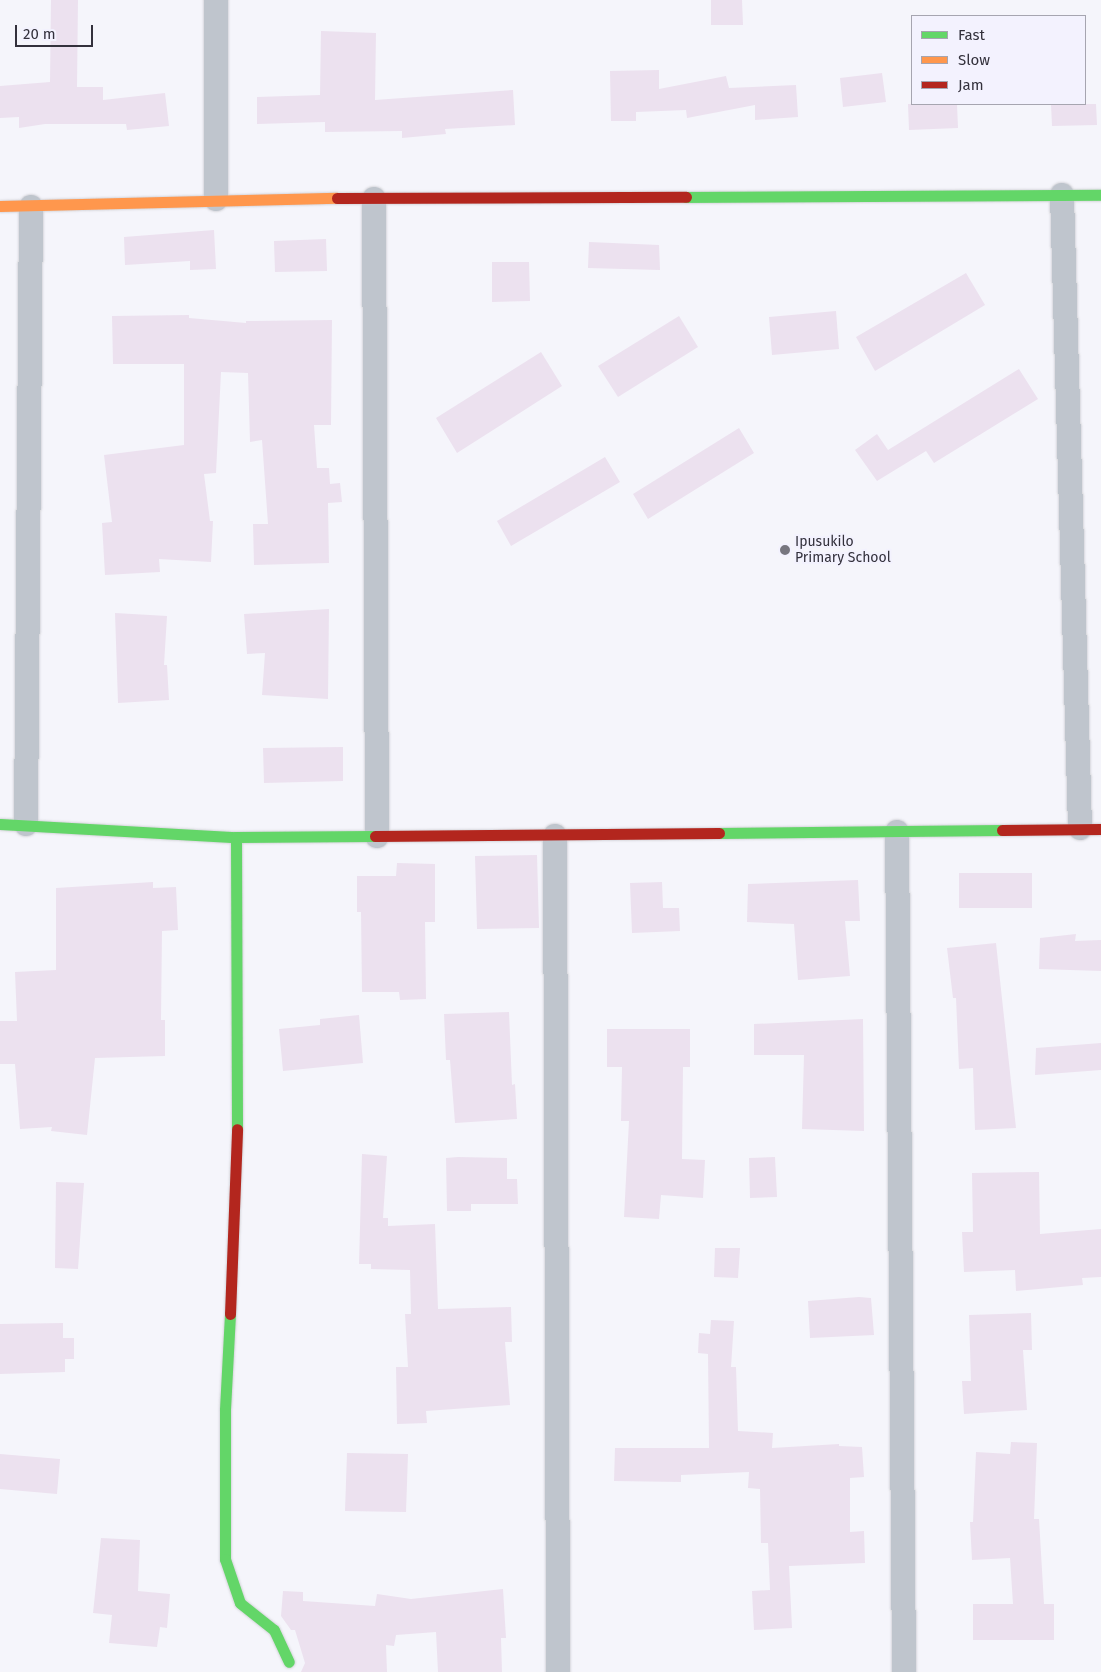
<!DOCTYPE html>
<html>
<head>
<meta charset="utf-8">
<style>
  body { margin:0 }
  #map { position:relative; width:1101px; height:1672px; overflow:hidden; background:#f5f5fb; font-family:"Fira Sans",sans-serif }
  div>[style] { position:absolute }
  .building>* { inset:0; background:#ece1ef }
  .roads { filter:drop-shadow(0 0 1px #d3d3d8) drop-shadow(0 0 1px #d3d3d8) }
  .street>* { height:24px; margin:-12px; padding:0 12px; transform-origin:12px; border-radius:12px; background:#bfc5cd }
  .fast>* { height:11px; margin:-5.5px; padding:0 5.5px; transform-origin:5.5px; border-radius:5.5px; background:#63d668 }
  .slow>* { height:11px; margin:-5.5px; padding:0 5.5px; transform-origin:5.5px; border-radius:5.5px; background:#ff974d }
  .jam>* { height:11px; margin:-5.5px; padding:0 5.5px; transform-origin:5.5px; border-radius:5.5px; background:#b3261e }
  .dots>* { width:14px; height:14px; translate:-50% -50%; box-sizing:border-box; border:2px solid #f3f2fe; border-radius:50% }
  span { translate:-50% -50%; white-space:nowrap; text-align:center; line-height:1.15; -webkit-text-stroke:4px #f3f2fe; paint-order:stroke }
  .poi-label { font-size:14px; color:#33313c }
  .left { translate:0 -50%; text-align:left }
  .legend { position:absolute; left:911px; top:15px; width:175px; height:90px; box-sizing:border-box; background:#f3f2fe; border:1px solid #a6a5b0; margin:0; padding:6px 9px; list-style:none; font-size:15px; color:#33313c }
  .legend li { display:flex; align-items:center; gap:10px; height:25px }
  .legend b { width:25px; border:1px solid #a6a5b0 }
  .scale { position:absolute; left:15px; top:25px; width:78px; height:22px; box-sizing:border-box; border:2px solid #33313c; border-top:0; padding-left:6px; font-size:15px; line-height:18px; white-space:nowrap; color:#33313c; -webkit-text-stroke:4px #f3f2fe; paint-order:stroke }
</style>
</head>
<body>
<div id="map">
  <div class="building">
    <i style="clip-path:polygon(51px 0,78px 0,77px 87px,103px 87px,103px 100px,165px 93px,169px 126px,127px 130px,126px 124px,45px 124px,19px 128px,19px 117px,0 118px,0 86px,50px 82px)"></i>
    <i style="clip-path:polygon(711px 0,742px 0,743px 25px,711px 25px)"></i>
    <i style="clip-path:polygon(321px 31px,376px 33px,375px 100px,513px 90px,515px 125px,445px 129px,446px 134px,402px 138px,402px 131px,325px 132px,325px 122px,257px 124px,257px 97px,320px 95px)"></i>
    <i style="clip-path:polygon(659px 70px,659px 89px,726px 76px,729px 88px,796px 85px,798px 117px,755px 120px,755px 105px,687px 118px,686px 110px,636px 112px,636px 121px,611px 121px,610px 71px)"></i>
    <i style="clip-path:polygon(882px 73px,886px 102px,843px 107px,840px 78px)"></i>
    <i style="clip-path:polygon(908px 104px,957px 104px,958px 128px,909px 130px)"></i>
    <i style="clip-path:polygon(1051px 104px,1096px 104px,1097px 125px,1052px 126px)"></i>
    <i style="clip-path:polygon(214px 230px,216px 269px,190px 270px,190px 261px,125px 265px,124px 237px)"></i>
    <i style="clip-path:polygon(326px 239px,327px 271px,275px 272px,274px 241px)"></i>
    <i style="clip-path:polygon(589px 242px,659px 245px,660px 270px,588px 268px)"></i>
    <i style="clip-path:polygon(492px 262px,529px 262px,530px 301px,492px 302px)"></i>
    <i style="clip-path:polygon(966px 273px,985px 305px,875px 371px,856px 337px)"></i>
    <i style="clip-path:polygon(836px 311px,839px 349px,772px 355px,769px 317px)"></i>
    <i style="clip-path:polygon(189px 315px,189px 318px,246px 323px,246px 321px,332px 320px,331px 425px,314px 425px,317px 468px,329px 468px,330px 484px,340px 483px,342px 502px,328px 503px,329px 563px,254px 565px,253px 524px,268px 524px,262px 440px,250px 442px,248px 373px,221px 372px,216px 473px,204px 474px,210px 521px,213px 521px,211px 562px,159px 559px,160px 572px,105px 575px,102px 523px,112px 522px,104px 455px,184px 445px,184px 364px,113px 364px,112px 316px)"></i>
    <i style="clip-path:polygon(679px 316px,698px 347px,618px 397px,598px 366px)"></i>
    <i style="clip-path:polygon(541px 352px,562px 386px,457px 453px,436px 418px)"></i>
    <i style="clip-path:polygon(1019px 369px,1038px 399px,934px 463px,926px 451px,877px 481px,855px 450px,877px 434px,888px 450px)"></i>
    <i style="clip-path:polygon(739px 428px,754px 453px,648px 519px,633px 494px)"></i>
    <i style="clip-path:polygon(605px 457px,620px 482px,511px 546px,497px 521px)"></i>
    <i style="clip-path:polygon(329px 609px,328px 699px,262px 695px,265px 653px,247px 654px,244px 614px)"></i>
    <i style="clip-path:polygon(115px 613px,167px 616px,164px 665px,167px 665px,169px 700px,118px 703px)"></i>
    <i style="clip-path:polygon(343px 747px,343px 781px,264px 783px,263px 748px)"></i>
    <i style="clip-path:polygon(537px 855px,539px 928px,477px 929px,475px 856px)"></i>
    <i style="clip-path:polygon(397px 863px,435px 864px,435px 922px,425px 922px,426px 999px,400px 1000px,399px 992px,362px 992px,361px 912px,357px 912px,357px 876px,396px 876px)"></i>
    <i style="clip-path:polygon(959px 873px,1032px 873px,1032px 908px,959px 908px)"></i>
    <i style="clip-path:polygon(858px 880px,860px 921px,845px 921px,850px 976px,798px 980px,794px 924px,747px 922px,748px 884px)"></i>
    <i style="clip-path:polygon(153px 882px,153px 888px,176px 887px,178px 930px,162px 931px,161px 1020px,165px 1020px,165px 1056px,95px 1058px,87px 1135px,51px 1131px,52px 1127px,20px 1129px,15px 1064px,0 1064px,0 1021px,17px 1021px,15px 972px,56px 970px,56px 888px)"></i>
    <i style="clip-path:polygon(662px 882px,663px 908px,679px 908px,680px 931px,632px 933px,630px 883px)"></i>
    <i style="clip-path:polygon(1076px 934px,1075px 941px,1101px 940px,1101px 971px,1039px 969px,1040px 938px)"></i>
    <i style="clip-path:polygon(996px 943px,1016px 1128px,975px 1130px,973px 1068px,959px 1069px,956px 998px,953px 998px,947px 948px)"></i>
    <i style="clip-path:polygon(509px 1012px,512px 1085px,515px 1084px,517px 1119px,455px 1123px,450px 1060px,446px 1060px,444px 1014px)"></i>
    <i style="clip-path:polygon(359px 1015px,363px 1063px,283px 1071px,279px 1029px,320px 1025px,320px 1019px)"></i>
    <i style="clip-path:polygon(863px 1019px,864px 1131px,802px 1129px,804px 1055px,754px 1055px,754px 1024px)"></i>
    <i style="clip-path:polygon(607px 1029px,690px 1029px,690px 1067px,683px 1067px,682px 1159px,705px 1160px,703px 1198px,661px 1195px,659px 1219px,624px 1217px,629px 1121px,621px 1121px,622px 1067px,607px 1067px)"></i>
    <i style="clip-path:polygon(1101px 1043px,1101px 1070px,1035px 1075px,1036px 1048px)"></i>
    <i style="clip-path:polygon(362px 1154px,387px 1156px,383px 1218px,388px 1218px,388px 1226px,435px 1224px,438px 1309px,511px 1307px,512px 1342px,505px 1342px,510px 1405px,426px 1411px,427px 1423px,397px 1424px,396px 1367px,408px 1367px,405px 1314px,411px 1314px,410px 1270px,371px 1269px,371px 1264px,359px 1264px)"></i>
    <i style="clip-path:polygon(458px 1157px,507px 1158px,507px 1179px,517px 1179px,518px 1204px,471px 1204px,471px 1211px,447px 1211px,446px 1158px)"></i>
    <i style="clip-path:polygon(775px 1157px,777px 1197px,750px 1198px,749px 1158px)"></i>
    <i style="clip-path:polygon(1039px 1172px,1040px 1234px,1101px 1229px,1101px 1277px,1082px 1278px,1083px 1285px,1016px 1291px,1015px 1270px,964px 1272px,962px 1232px,973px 1232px,972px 1173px)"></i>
    <i style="clip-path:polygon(56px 1182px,84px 1183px,78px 1269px,55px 1268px)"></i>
    <i style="clip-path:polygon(715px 1248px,740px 1248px,738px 1278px,714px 1277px)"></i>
    <i style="clip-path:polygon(859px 1297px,871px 1298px,874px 1335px,810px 1338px,808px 1301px)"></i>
    <i style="clip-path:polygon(1031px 1313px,1032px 1350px,1023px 1350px,1027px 1410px,964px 1414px,962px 1381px,971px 1381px,969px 1315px)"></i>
    <i style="clip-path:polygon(711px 1320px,734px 1321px,731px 1367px,736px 1367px,738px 1431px,773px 1433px,772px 1448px,839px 1444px,839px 1446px,862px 1447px,864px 1477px,850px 1478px,850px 1532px,864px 1531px,865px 1563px,789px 1566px,792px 1628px,754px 1630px,752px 1591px,770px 1590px,768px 1543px,761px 1543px,760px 1489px,748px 1488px,749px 1472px,681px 1475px,681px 1482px,614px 1481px,615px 1448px,709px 1448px,708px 1354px,698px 1353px,699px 1333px,710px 1334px)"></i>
    <i style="clip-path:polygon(63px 1323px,63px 1338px,74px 1338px,74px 1359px,65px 1359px,65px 1372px,0 1374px,0 1324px)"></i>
    <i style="clip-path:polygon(1011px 1442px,1037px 1443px,1034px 1519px,1039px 1519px,1044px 1604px,1054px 1604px,1054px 1640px,973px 1640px,973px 1604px,1013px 1604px,1010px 1558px,972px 1560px,970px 1522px,973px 1522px,976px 1452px,1010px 1454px)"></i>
    <i style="clip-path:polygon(347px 1453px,408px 1454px,406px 1512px,345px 1511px)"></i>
    <i style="clip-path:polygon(0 1454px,60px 1459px,57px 1494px,0 1489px)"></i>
    <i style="clip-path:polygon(101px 1538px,140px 1540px,138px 1591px,170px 1594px,167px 1628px,160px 1627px,157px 1647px,109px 1643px,112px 1615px,93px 1613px)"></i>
    <i style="clip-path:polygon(503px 1589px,506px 1638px,501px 1638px,502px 1672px,438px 1672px,436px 1632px,396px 1635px,394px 1646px,386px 1645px,387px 1672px,301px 1672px,305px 1663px,295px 1630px,291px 1630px,281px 1616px,283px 1591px,303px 1592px,303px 1601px,375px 1606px,377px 1594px,411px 1599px)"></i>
  </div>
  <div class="roads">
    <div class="street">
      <i style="left:1062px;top:195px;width:633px;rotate:88.37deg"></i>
      <i style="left:216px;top:199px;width:199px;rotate:-90deg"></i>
      <i style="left:374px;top:199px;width:637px;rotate:89.73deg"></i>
      <i style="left:26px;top:824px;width:617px;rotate:-89.54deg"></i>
      <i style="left:897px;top:832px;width:840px;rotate:89.52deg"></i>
      <i style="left:555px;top:836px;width:836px;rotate:89.79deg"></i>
    </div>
    <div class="fast">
      <i style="left:686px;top:197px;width:415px;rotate:-0.3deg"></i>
      <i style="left:0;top:824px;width:236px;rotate:3.2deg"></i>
      <i style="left:236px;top:837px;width:139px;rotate:-0.4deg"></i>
      <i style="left:719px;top:833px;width:283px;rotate:-0.6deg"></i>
      <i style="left:236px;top:837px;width:292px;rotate:89.8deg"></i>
      <i style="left:230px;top:1314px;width:96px;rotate:93deg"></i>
      <i style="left:225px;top:1410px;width:149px;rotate:90deg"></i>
      <i style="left:225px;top:1559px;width:46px;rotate:71.2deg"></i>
      <i style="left:240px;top:1603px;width:43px;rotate:38.5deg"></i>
      <i style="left:274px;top:1630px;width:35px;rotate:65deg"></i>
    </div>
    <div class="slow">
      <i style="left:0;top:206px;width:337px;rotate:-1.4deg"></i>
    </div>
    <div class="jam">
      <i style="left:337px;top:198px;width:349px;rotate:-0.2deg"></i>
      <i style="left:1002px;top:830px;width:99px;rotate:-0.6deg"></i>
      <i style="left:375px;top:836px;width:344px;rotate:-0.5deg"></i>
      <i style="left:230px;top:1314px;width:185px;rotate:-87.8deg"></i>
    </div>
  </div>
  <div class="dots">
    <i style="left:785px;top:550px;background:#77767f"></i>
  </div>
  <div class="poi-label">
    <span class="left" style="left:795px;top:550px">Ipusukilo<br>Primary School</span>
  </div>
  <ul class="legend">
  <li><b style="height:6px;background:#63d668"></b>Fast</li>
  <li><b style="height:6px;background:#ff974d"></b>Slow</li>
  <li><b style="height:6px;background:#b3261e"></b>Jam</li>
  </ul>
  <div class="scale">20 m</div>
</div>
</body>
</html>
